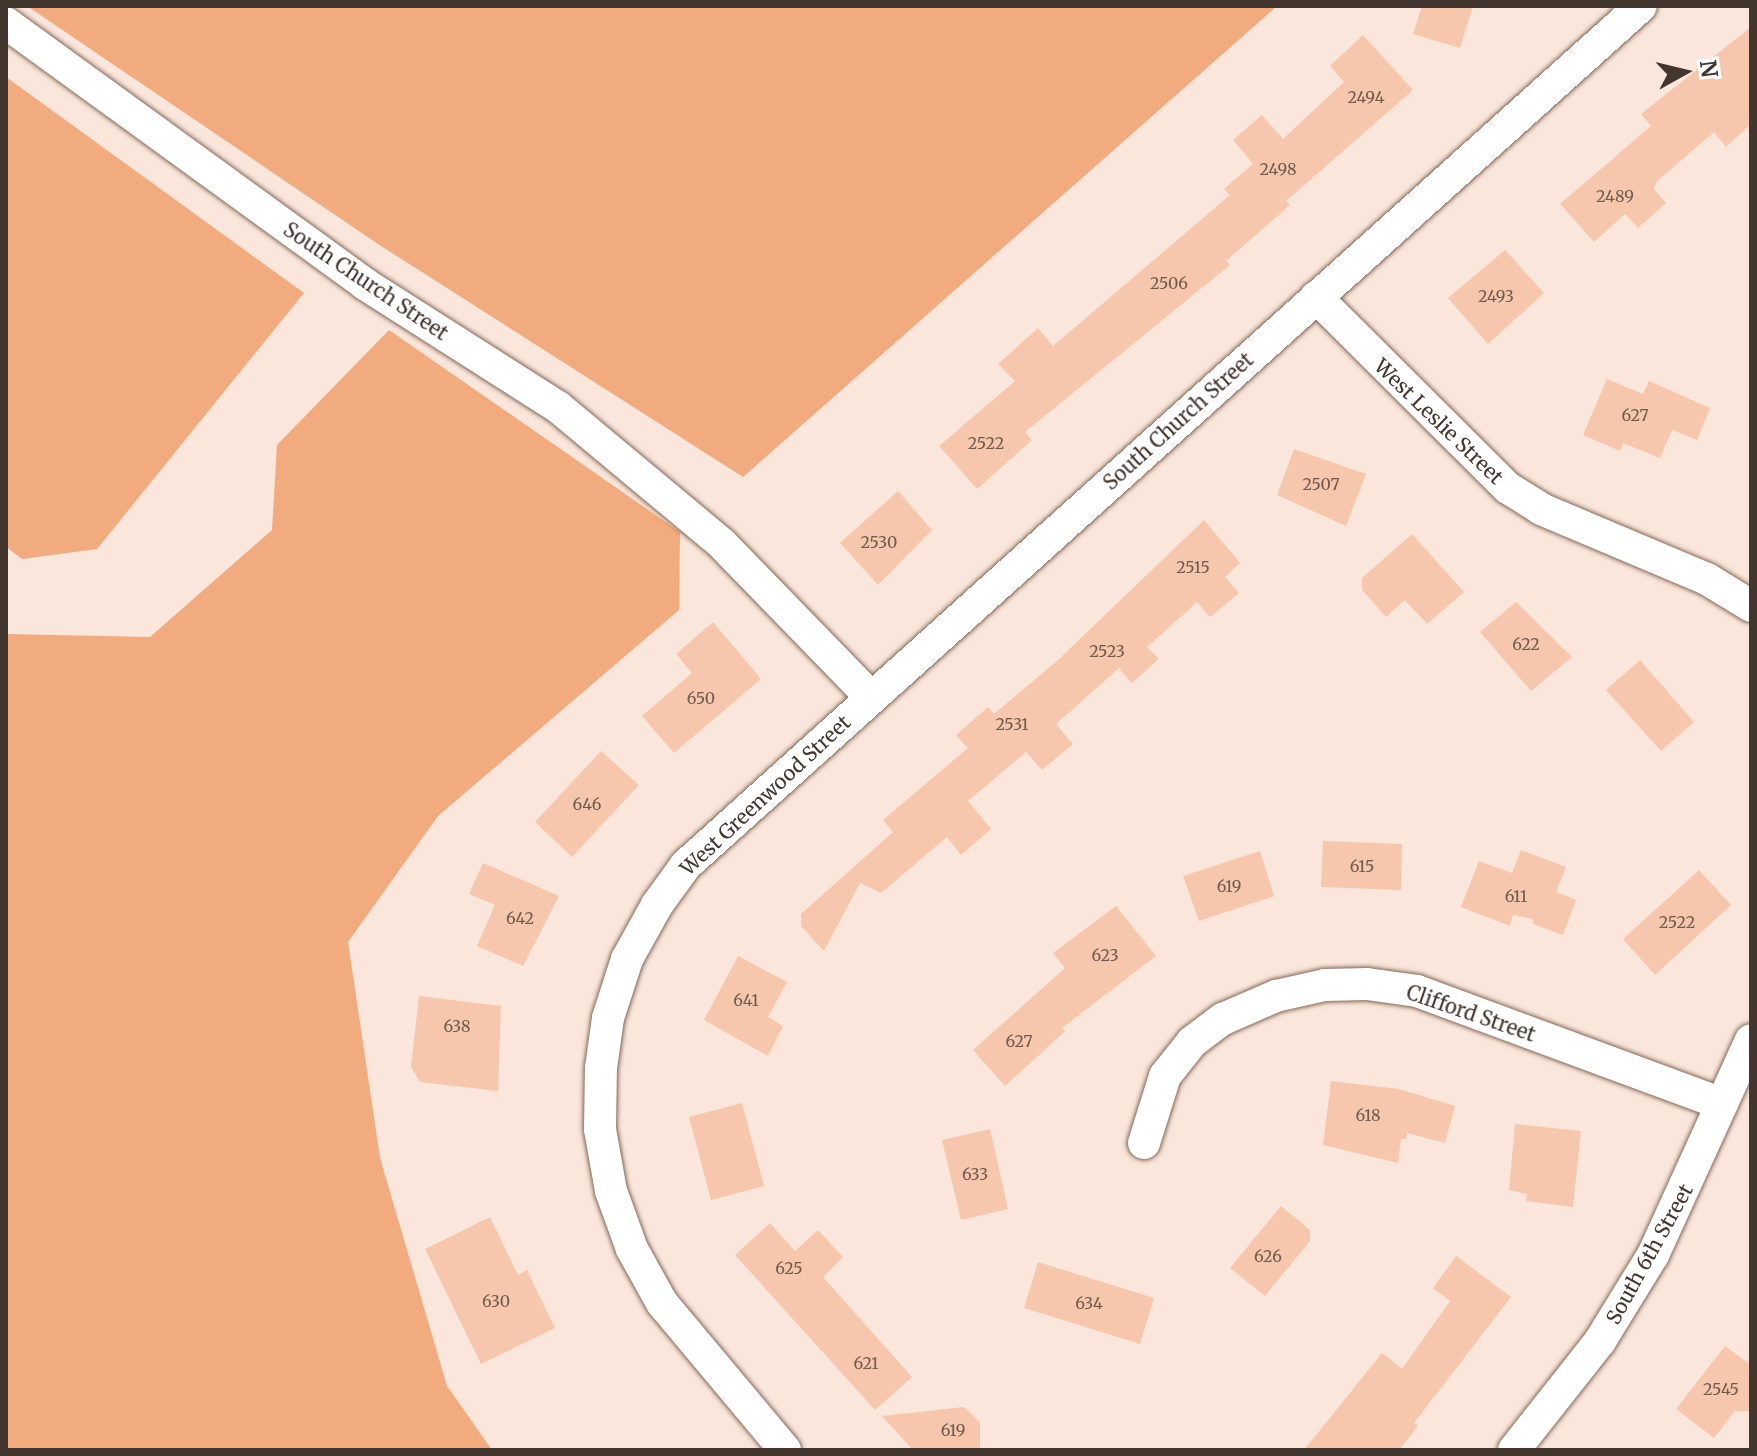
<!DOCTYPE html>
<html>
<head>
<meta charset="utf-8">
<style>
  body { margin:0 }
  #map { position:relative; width:1757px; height:1456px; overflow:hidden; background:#fae6db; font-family:Merriweather,serif }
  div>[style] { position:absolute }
  .green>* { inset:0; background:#f2aa7f }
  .building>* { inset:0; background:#f6c7ac }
  .roads { filter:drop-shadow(0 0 2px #846857) drop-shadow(0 0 2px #846857) }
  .minor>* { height:32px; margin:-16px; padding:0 16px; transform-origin:16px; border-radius:16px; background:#fff }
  span { translate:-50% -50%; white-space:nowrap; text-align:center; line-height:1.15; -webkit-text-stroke:6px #fff; paint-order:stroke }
  .number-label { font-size:16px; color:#705a4e }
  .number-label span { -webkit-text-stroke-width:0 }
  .street-label { font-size:20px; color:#43362f }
  .frame { position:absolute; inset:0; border:8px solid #43362f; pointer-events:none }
  .north { position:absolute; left:1645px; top:32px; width:80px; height:80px; -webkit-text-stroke:6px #fff; paint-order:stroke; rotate:82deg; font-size:22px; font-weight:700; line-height:32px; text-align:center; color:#43362f }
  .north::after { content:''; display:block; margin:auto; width:28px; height:36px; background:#43362f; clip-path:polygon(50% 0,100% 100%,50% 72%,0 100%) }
</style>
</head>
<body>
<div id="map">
  <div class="green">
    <i style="clip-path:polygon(27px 6px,1277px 6px,743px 477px,378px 244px)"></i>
    <i style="clip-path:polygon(6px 77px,304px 293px,97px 549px,22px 559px,6px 547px)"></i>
    <i style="clip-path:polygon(389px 330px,680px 532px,679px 610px,438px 816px,348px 942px,380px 1158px,447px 1386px,492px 1450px,6px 1450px,6px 634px,150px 637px,272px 530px,277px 445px)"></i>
  </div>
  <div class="building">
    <i style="clip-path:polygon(1422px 6px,1473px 6px,1460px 48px,1413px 34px)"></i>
    <i style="clip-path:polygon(1751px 27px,1751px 124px,1726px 147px,1714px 132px,1656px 182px,1654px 189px,1666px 203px,1638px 228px,1625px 214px,1594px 242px,1560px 204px,1651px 126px,1641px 114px)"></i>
    <i style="clip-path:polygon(1363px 35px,1413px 90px,1286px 201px,1290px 205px,1226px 261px,1230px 265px,1025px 432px,1032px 440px,977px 489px,939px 446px,1015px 381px,998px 364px,1038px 328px,1053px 346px,1230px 195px,1224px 189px,1253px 164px,1233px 140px,1262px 115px,1283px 139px,1344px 82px,1330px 66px)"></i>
    <i style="clip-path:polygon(1505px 250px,1544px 293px,1488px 344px,1448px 298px)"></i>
    <i style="clip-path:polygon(1607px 379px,1643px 394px,1649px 381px,1710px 408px,1697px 440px,1672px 430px,1660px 458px,1623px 443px,1620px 451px,1583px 435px)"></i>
    <i style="clip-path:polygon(1294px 449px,1366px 474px,1346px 526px,1277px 495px)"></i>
    <i style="clip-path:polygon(898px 491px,932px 530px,878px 585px,840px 543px)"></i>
    <i style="clip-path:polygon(1204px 520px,1240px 563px,1225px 577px,1239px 593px,1210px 617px,1197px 602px,1147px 647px,1159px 659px,1132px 683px,1119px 668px,1056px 724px,1073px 744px,1042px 770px,1026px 752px,968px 801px,991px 829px,961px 855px,947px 837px,881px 893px,860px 883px,824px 951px,801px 926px,801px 914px,893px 832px,883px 820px,968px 748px,956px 735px,988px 707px,994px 714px,1058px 660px)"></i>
    <i style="clip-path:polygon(1412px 534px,1464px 592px,1427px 624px,1405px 600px,1386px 617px,1362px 590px,1362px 578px)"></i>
    <i style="clip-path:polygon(1516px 602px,1572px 657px,1531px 691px,1480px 632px)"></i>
    <i style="clip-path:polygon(713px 622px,761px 679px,674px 753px,642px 716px,692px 673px,676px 654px)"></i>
    <i style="clip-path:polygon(1640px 660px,1694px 722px,1661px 751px,1606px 690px)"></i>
    <i style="clip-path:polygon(601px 751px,639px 785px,572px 857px,535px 822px)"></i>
    <i style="clip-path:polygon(1323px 841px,1402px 844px,1401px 890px,1321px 887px)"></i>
    <i style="clip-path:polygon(1521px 850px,1566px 867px,1556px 892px,1576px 900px,1563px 935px,1533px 924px,1533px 919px,1513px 915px,1510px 926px,1461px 907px,1479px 861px,1512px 873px)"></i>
    <i style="clip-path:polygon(1260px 851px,1274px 896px,1199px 921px,1183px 876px)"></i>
    <i style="clip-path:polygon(483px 863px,559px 896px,523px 966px,477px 946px,495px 905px,469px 894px)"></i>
    <i style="clip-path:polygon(1699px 870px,1731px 905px,1655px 975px,1623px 939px)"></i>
    <i style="clip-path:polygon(1116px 906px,1156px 956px,1062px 1028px,1065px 1031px,1005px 1086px,973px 1050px,1065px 968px,1053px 953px)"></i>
    <i style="clip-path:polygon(738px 956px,787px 982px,768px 1017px,783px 1026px,768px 1056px,704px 1020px)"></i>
    <i style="clip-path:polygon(419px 996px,501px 1006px,498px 1091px,420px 1082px,411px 1067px)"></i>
    <i style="clip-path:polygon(1331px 1081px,1399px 1089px,1455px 1106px,1445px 1143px,1407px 1133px,1406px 1139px,1401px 1139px,1398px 1163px,1323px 1145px)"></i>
    <i style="clip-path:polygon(742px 1103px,764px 1186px,711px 1200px,689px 1117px)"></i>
    <i style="clip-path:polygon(1515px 1124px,1581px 1131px,1573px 1207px,1526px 1201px,1527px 1194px,1509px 1190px)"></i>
    <i style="clip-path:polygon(990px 1129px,1008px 1209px,961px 1220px,942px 1140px)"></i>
    <i style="clip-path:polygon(1281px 1206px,1310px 1230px,1310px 1241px,1265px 1296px,1230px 1268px)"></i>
    <i style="clip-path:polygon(490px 1217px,518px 1275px,527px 1270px,555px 1328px,481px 1364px,425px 1249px)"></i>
    <i style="clip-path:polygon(770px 1223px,795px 1251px,818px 1230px,843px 1257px,823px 1277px,912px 1377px,875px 1410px,735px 1255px)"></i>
    <i style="clip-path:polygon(1456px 1256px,1511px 1297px,1414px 1423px,1418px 1426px,1399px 1450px,1304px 1450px,1382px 1353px,1402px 1369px,1450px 1301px,1433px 1288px)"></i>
    <i style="clip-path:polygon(1038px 1262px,1154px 1298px,1140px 1344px,1024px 1308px)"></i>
    <i style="clip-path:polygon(1725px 1346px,1751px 1365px,1751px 1411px,1735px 1411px,1714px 1438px,1676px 1409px)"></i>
    <i style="clip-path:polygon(964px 1407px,980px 1422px,980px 1450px,913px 1450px,882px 1416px)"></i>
  </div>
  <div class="roads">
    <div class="minor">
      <i style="left:6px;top:23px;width:444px;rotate:36deg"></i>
      <i style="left:365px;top:284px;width:229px;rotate:32.5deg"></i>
      <i style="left:558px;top:407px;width:212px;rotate:39.8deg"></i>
      <i style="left:1316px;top:297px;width:271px;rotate:44.9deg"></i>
      <i style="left:1508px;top:488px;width:39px;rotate:32deg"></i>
      <i style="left:1541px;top:509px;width:180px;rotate:22.9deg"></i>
      <i style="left:1707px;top:579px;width:52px;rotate:31.5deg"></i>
      <i style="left:725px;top:547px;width:209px;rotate:45.8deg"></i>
      <i style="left:1144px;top:1143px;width:70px;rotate:-72.6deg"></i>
      <i style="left:1165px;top:1076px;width:43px;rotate:-51.5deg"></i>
      <i style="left:1192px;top:1042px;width:39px;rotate:-37deg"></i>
      <i style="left:1223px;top:1019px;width:58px;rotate:-23.5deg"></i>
      <i style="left:1276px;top:996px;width:50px;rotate:-12.7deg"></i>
      <i style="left:1325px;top:985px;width:42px;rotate:-1.4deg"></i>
      <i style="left:1367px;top:984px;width:50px;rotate:8deg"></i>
      <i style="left:1417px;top:991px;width:325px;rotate:20.3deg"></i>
      <i style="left:785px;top:1450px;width:192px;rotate:-129.9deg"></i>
      <i style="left:662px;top:1303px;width:62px;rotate:-119.1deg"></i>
      <i style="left:632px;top:1249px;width:62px;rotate:-109.9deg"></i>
      <i style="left:611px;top:1191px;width:63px;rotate:-100.1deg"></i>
      <i style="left:600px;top:1129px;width:61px;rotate:-89.1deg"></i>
      <i style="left:601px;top:1068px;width:50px;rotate:-82deg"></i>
      <i style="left:608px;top:1018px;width:62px;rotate:-72.1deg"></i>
      <i style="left:627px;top:959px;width:62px;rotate:-60.9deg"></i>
      <i style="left:657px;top:905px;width:49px;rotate:-54.1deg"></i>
      <i style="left:686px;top:865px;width:1284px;rotate:-41.97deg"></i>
      <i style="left:1514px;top:1450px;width:139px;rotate:-51.7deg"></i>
      <i style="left:1600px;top:1341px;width:101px;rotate:-58.4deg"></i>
      <i style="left:1653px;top:1255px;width:236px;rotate:-65.5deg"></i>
    </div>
  </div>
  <div class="number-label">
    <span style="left:1366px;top:97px">2494</span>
    <span style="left:1278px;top:169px">2498</span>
    <span style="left:1615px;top:196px">2489</span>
    <span style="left:1169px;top:283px">2506</span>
    <span style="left:1496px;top:296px">2493</span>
    <span style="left:1635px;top:415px">627</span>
    <span style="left:986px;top:443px">2522</span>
    <span style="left:1321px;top:484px">2507</span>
    <span style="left:879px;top:542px">2530</span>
    <span style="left:1193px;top:567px">2515</span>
    <span style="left:1526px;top:644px">622</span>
    <span style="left:1107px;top:651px">2523</span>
    <span style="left:701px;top:698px">650</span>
    <span style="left:1012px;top:724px">2531</span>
    <span style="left:587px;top:804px">646</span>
    <span style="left:1362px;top:866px">615</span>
    <span style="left:1229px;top:886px">619</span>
    <span style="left:1516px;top:896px">611</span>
    <span style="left:520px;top:918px">642</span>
    <span style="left:1677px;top:922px">2522</span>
    <span style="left:1105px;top:955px">623</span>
    <span style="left:746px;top:1000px">641</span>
    <span style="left:457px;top:1026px">638</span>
    <span style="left:1019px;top:1041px">627</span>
    <span style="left:1368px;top:1115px">618</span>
    <span style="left:975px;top:1174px">633</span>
    <span style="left:1268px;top:1256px">626</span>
    <span style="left:789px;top:1268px">625</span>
    <span style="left:496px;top:1301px">630</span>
    <span style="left:1089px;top:1303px">634</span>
    <span style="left:866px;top:1363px">621</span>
    <span style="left:1721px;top:1389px">2545</span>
    <span style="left:953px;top:1430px">619</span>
  </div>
  <div class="street-label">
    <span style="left:366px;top:281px;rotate:34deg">South Church Street</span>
    <span style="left:1178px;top:421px;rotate:-42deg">South Church Street</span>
    <span style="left:1439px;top:421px;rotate:44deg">West Leslie Street</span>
    <span style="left:765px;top:795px;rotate:-43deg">West Greenwood Street</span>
    <span style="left:1471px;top:1013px;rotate:19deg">Clifford Street</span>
    <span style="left:1649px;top:1254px;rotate:-61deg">South 6th Street</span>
  </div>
  <div class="frame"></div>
  <div class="north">N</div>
</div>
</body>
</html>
